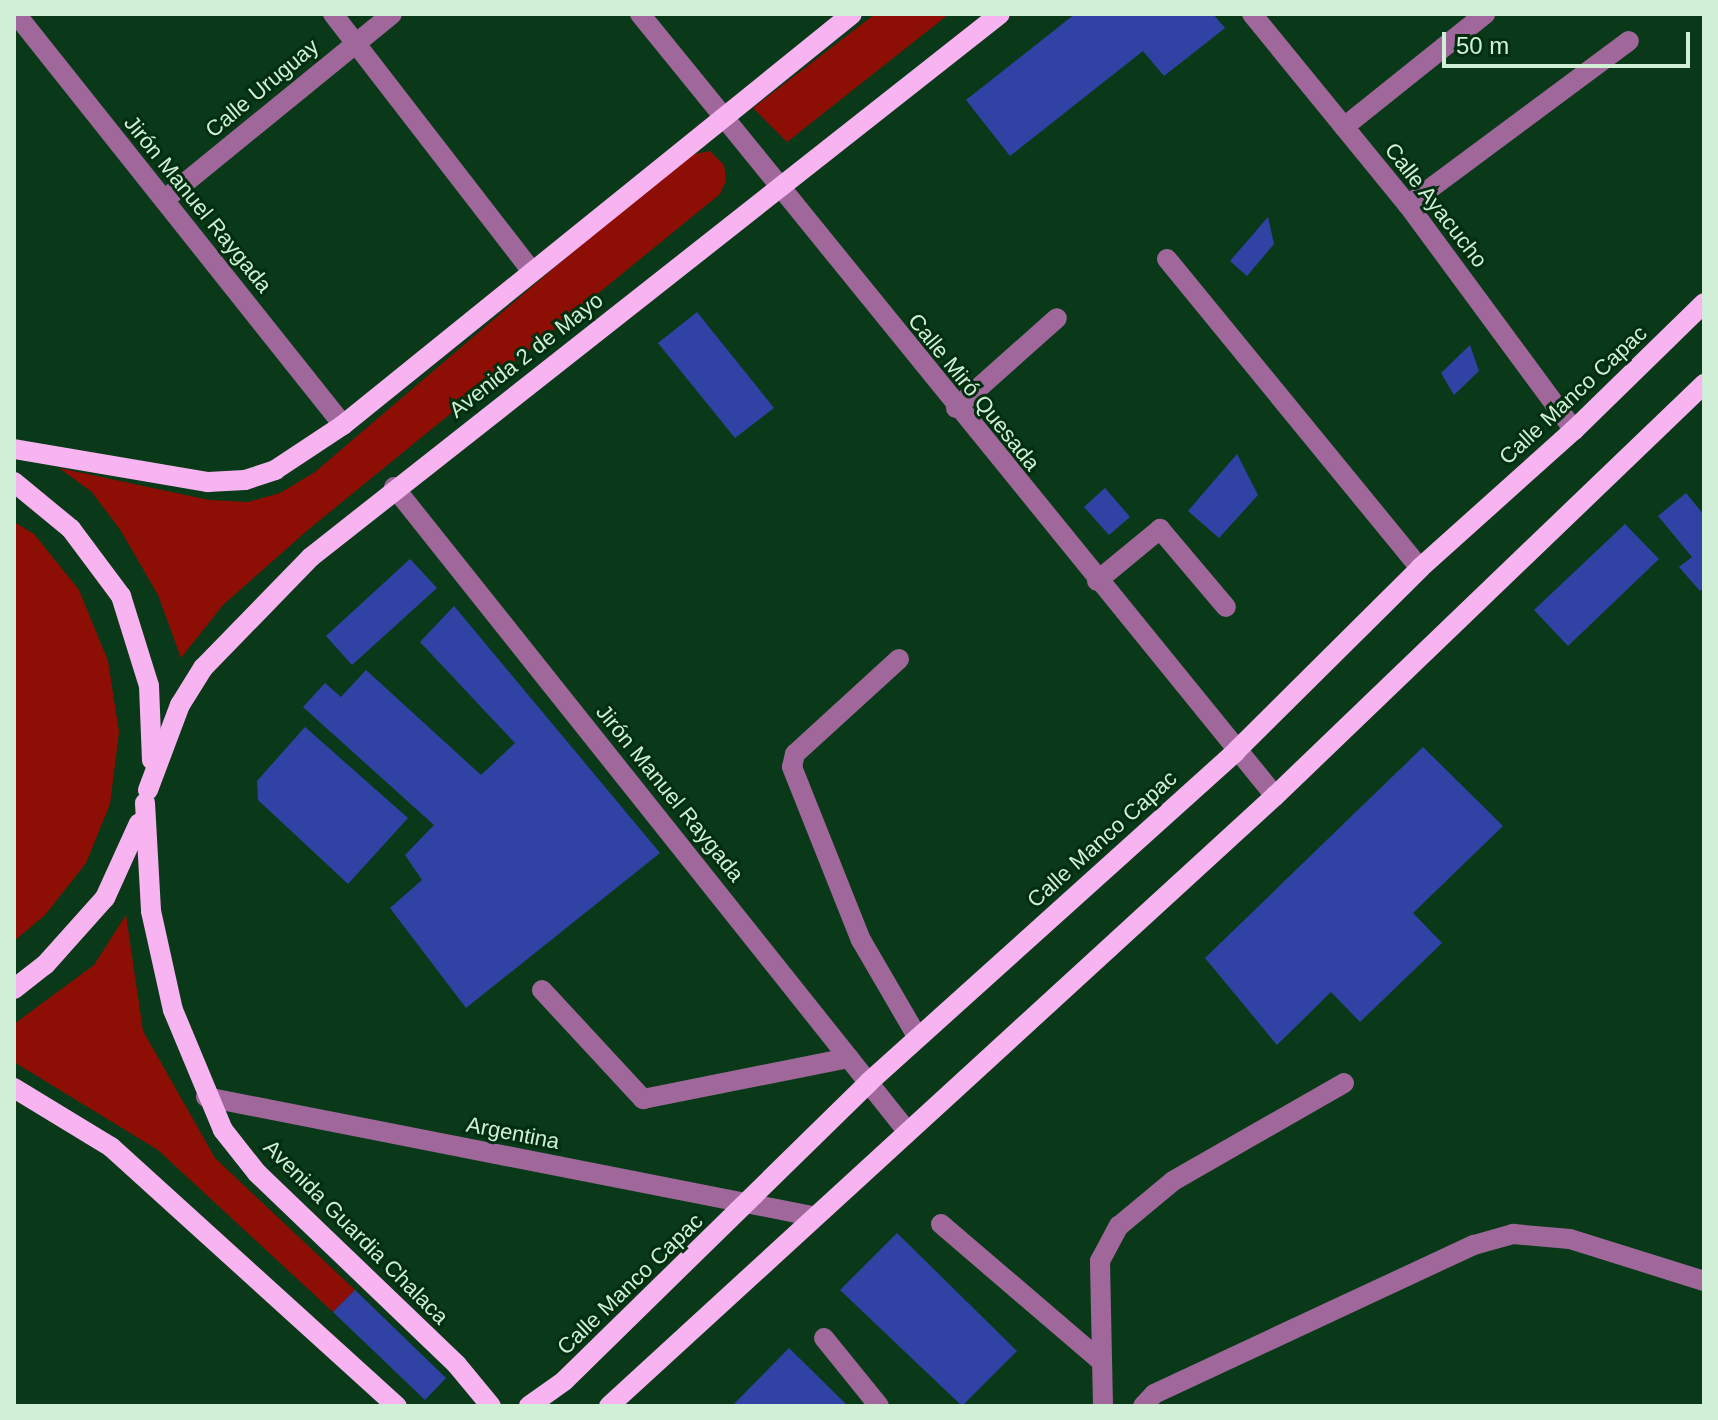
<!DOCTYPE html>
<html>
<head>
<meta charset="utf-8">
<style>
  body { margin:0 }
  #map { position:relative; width:1718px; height:1420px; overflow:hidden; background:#0a391a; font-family:Helvetica,sans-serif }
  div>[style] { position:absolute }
  .green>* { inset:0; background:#8c0e04 }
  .building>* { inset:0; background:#3043a5 }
  .minor>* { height:20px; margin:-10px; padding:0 10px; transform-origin:10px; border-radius:10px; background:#a0689a }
  .major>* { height:20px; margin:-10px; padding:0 10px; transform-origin:10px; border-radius:10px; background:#f8b3f1 }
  span { translate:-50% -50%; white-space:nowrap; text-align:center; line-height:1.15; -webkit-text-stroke:6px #002f10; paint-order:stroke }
  .street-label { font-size:22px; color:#d1efd6 }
  .frame { position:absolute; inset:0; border:16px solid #d1efd6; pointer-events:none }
  .scale { position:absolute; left:1442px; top:32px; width:248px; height:36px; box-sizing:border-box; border:4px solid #d1efd6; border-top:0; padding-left:10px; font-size:24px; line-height:28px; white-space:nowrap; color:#d1efd6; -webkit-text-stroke:6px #002f10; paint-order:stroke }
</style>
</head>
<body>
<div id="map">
  <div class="green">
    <i style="clip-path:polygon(875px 14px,949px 14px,787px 142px,753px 108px)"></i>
    <i style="clip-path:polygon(710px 151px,724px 165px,726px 181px,720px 194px,309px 529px,223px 605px,181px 658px,158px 595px,121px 531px,92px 492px,59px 468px,209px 500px,248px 502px,280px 493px,315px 472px,685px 156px)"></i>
    <i style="clip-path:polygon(14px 522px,34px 534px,79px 590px,108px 661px,119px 732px,110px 804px,86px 863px,45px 915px,14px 941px)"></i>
    <i style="clip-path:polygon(126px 915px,143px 1031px,215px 1158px,355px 1290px,333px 1312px,158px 1150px,14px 1062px,14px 1024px,94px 965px)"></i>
  </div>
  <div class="building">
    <i style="clip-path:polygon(1075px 14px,1213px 14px,1225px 28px,1164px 76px,1143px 51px,1010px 156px,966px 100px)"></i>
    <i style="clip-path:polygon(1268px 217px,1274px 244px,1247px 276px,1230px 261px)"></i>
    <i style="clip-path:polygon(697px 312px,774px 408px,735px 438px,658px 343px)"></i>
    <i style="clip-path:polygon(1470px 345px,1479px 371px,1454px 395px,1441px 373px)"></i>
    <i style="clip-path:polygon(1237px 454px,1258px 495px,1219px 538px,1188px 511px)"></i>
    <i style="clip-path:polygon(1105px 488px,1130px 517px,1109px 535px,1084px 507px)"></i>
    <i style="clip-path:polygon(1686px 493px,1704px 515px,1704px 588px,1700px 591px,1679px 567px,1692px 557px,1658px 516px)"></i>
    <i style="clip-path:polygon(1625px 524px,1659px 559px,1568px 646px,1534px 610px)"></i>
    <i style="clip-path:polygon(410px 559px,437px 588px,352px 665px,326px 636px)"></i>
    <i style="clip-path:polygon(454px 606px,660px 853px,466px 1008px,390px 908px,422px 880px,405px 855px,434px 825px,303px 707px,325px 683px,341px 697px,366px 670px,481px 775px,515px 743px,420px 642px)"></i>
    <i style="clip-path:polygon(305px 727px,408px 818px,348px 884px,258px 800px,257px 781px)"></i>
    <i style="clip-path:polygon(1423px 747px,1503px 826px,1413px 913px,1442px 943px,1360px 1022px,1331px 992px,1277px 1045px,1205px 958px)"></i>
    <i style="clip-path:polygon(897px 1233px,1017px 1351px,962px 1406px,840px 1290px)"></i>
    <i style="clip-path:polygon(355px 1290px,446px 1378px,425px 1400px,333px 1312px)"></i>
    <i style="clip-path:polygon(789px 1348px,848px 1406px,732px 1406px)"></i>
  </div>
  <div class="minor">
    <i style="left:16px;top:14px;width:525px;rotate:51.49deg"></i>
    <i style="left:333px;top:14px;width:322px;rotate:52.3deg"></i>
    <i style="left:640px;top:14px;width:1007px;rotate:50.92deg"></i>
    <i style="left:1252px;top:14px;width:247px;rotate:50.8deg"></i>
    <i style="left:1408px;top:205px;width:280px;rotate:53.6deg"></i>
    <i style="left:1344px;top:127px;width:181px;rotate:-38.7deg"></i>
    <i style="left:164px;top:200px;width:294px;rotate:-39.2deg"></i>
    <i style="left:1408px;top:205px;width:275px;rotate:-36.6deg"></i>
    <i style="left:1167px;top:259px;width:399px;rotate:50.7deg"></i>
    <i style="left:956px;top:408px;width:135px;rotate:-41.7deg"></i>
    <i style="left:394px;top:487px;width:823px;rotate:51.46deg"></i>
    <i style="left:1097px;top:581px;width:82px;rotate:-39.5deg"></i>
    <i style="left:1160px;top:529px;width:102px;rotate:49.8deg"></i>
    <i style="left:899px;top:659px;width:141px;rotate:137.6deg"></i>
    <i style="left:795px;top:754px;width:13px;rotate:103deg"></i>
    <i style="left:792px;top:767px;width:186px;rotate:68.3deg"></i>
    <i style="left:861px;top:940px;width:113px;rotate:59.8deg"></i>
    <i style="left:542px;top:990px;width:149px;rotate:47.2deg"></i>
    <i style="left:643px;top:1099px;width:210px;rotate:-11.3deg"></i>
    <i style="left:206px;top:1097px;width:618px;rotate:11.11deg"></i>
    <i style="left:941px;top:1224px;width:212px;rotate:40.6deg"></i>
    <i style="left:824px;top:1338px;width:87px;rotate:51deg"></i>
    <i style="left:1103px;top:1406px;width:145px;rotate:-91.2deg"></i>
    <i style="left:1100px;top:1261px;width:40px;rotate:-62deg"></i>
    <i style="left:1119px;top:1226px;width:70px;rotate:-39.8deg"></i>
    <i style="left:1173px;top:1181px;width:197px;rotate:-29.8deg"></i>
    <i style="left:1143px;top:1406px;width:16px;rotate:-47deg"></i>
    <i style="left:1154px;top:1394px;width:353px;rotate:-25deg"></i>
    <i style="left:1474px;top:1245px;width:41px;rotate:-15.8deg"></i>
    <i style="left:1513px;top:1234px;width:57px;rotate:5deg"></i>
    <i style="left:1570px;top:1239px;width:140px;rotate:17.4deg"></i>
  </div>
  <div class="major">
    <i style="left:14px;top:449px;width:197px;rotate:9.7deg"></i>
    <i style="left:208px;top:482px;width:37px;rotate:-3deg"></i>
    <i style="left:245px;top:480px;width:32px;rotate:-18deg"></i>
    <i style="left:275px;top:470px;width:82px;rotate:-33.5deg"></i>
    <i style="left:343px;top:425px;width:654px;rotate:-38.92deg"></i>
    <i style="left:14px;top:482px;width:74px;rotate:39.5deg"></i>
    <i style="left:71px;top:529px;width:84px;rotate:53.3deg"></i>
    <i style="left:121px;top:596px;width:94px;rotate:72.7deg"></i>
    <i style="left:149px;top:686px;width:74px;rotate:87.7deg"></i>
    <i style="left:148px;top:790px;width:91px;rotate:-69.4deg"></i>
    <i style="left:180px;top:705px;width:44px;rotate:-58.1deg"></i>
    <i style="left:203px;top:668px;width:155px;rotate:-45.8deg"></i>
    <i style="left:311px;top:557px;width:877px;rotate:-38.24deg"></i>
    <i style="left:145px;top:803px;width:108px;rotate:86.8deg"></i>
    <i style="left:151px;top:911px;width:101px;rotate:77.5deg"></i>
    <i style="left:173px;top:1010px;width:130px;rotate:67.4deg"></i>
    <i style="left:223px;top:1130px;width:55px;rotate:51.7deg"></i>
    <i style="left:257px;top:1173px;width:277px;rotate:43.8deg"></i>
    <i style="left:457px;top:1365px;width:53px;rotate:50.3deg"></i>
    <i style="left:14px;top:989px;width:39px;rotate:-38deg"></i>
    <i style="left:45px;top:965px;width:90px;rotate:-48.2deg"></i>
    <i style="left:105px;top:898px;width:82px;rotate:-65.6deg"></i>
    <i style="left:14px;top:1088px;width:114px;rotate:31.3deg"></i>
    <i style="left:111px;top:1147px;width:386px;rotate:42.2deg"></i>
    <i style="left:529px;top:1406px;width:43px;rotate:-35.5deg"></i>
    <i style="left:564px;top:1381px;width:427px;rotate:-44.4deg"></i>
    <i style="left:869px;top:1082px;width:494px;rotate:-42deg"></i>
    <i style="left:1236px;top:751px;width:260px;rotate:-44.8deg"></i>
    <i style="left:1420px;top:568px;width:207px;rotate:-41.9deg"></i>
    <i style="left:1574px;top:430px;width:182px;rotate:-44.3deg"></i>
    <i style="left:609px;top:1406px;width:903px;rotate:-42.49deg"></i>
    <i style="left:1275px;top:796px;width:595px;rotate:-43.84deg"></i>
  </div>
  <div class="street-label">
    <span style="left:262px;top:88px;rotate:-40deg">Calle Uruguay</span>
    <span style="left:198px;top:204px;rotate:51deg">Jirón Manuel Raygada</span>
    <span style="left:1436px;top:205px;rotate:52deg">Calle Ayacucho</span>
    <span style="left:526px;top:355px;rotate:-38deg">Avenida 2 de Mayo</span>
    <span style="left:974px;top:392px;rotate:51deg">Calle Miró Quesada</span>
    <span style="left:1573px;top:395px;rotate:-43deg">Calle Manco Capac</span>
    <span style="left:670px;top:793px;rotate:51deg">Jirón Manuel Raygada</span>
    <span style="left:1102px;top:839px;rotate:-42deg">Calle Manco Capac</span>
    <span style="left:513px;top:1133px;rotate:11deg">Argentina</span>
    <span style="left:356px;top:1232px;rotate:45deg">Avenida Guardia Chalaca</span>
    <span style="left:630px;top:1284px;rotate:-44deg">Calle Manco Capac</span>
  </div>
  <div class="frame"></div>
  <div class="scale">50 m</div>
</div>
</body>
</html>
